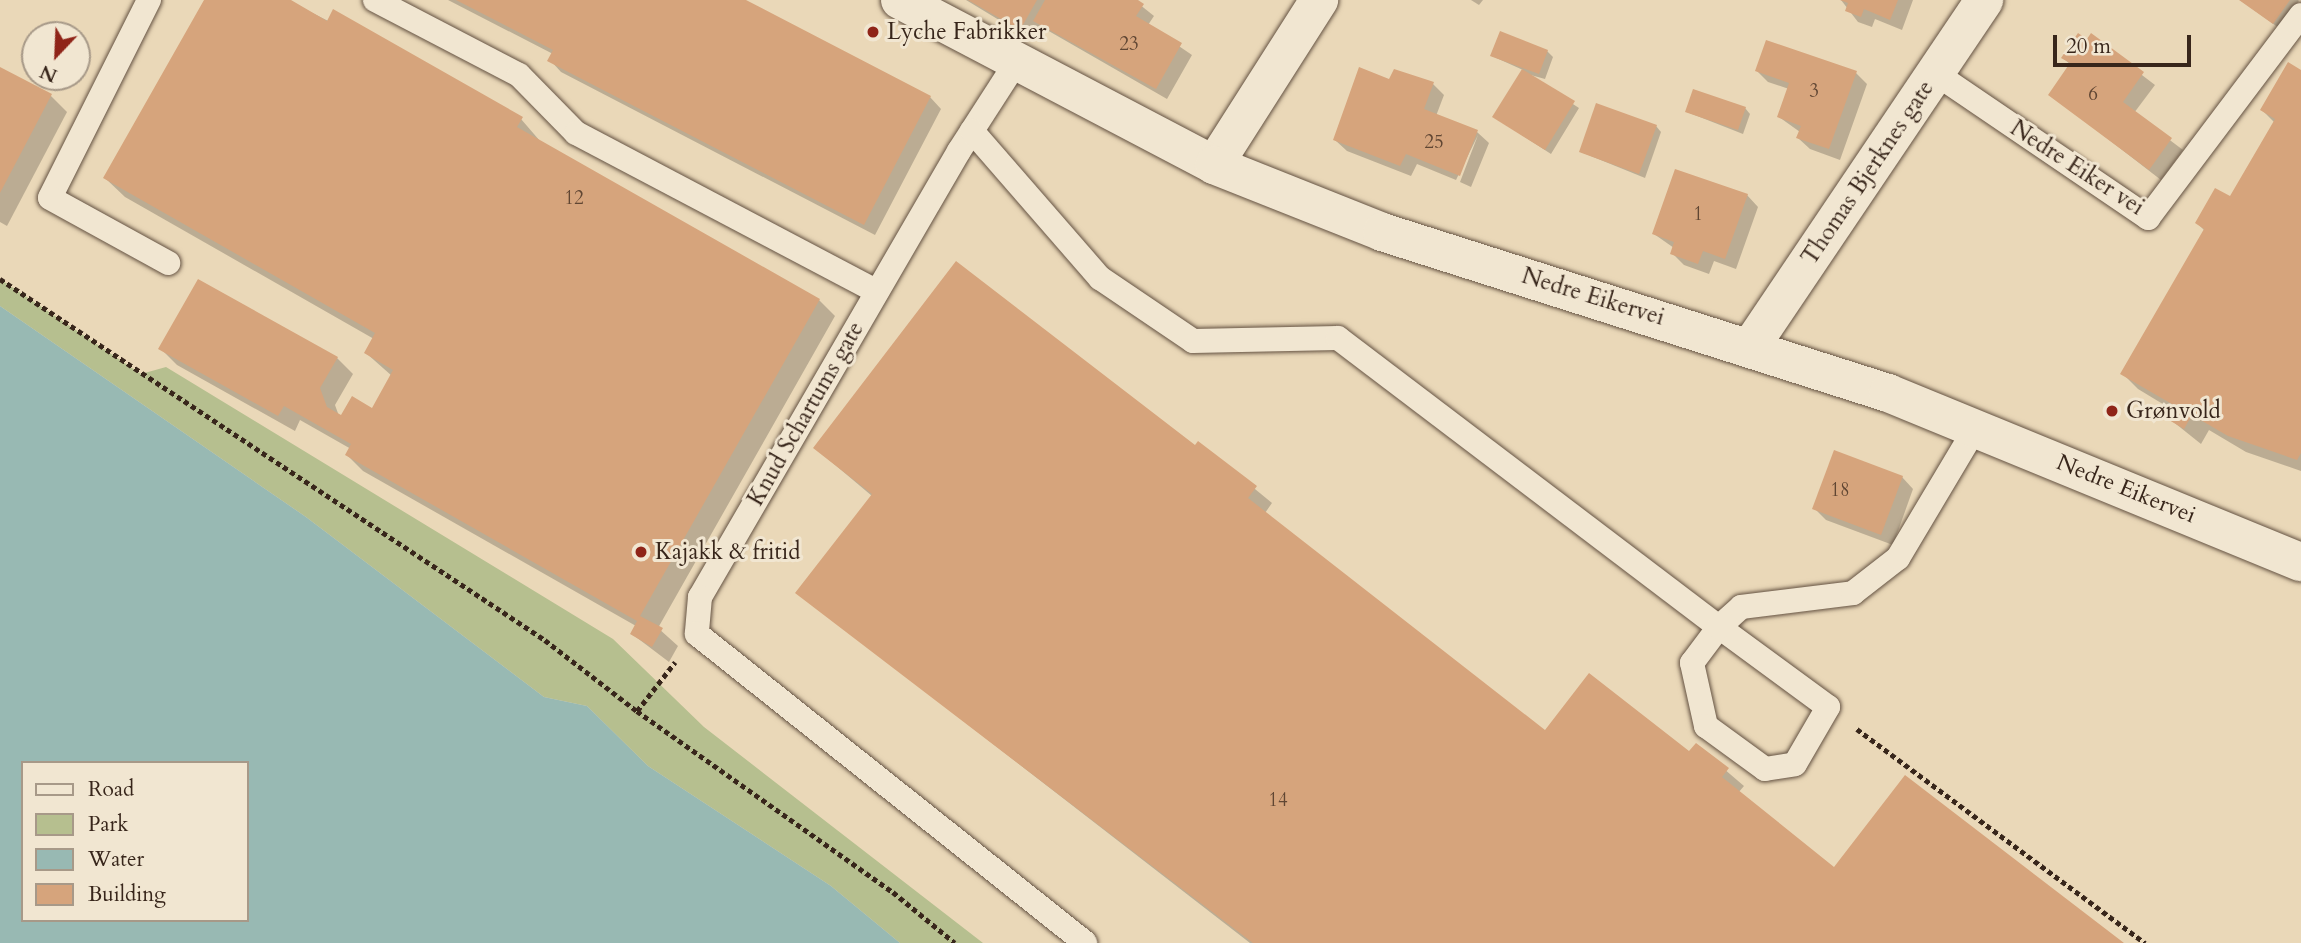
<!DOCTYPE html>
<html>
<head>
<meta charset="utf-8">
<style>
  body { margin:0 }
  #map { position:relative; width:2301px; height:943px; overflow:hidden; background:#ead8b8; font-family:Cardo,serif }
  div>[style] { position:absolute }
  .green>* { inset:0; background:#b6bf8f }
  .water>* { inset:0; background:#98b9b3 }
  .shadow>* { inset:0; background:#0003 }
  .building>* { inset:0; background:#d6a47c }
  .path>* { height:4.5px; margin-top:-2.25px; transform-origin:0; background:repeating-linear-gradient(90deg,#38261b 0 5px,transparent 0 8.5px) }
  .roads { filter:drop-shadow(0 0 2px #645242) drop-shadow(0 0 2px #645242) }
  .lane>* { height:24px; margin:-12px; padding:0 12px; transform-origin:12px; border-radius:12px; background:#f1e6d1 }
  .street>* { height:38px; margin:-19px; padding:0 19px; transform-origin:19px; border-radius:19px; background:#f1e6d1 }
  .secondary>* { height:38px; margin:-19px; padding:0 19px; transform-origin:19px; border-radius:19px; background:#f1e6d1 }
  .dots>* { width:19px; height:19px; translate:-50% -50%; box-sizing:border-box; border:4px solid #f1e6d1; border-radius:50% }
  span { translate:-50% -50%; white-space:nowrap; text-align:center; line-height:1.15; -webkit-text-stroke:6px #f1e6d1; paint-order:stroke }
  .number-label { font-size:19px; color:#604633 }
  .number-label span { -webkit-text-stroke-width:0 }
  .poi-label { font-size:23px; color:#38261b }
  .left { translate:0 -50%; text-align:left }
  .street-label { font-size:23px; color:#38261b }
  .legend { position:absolute; left:21px; top:761px; width:228px; height:161px; box-sizing:border-box; background:#f1e6d1; border:2px solid #a79988; margin:0; padding:9px 12px; list-style:none; font-size:21px; color:#38261b }
  .legend li { display:flex; align-items:center; gap:14px; height:35px }
  .legend b { width:35px; border:2px solid #a79988 }
  .north { position:absolute; left:21px; top:21px; width:70px; height:70px; box-sizing:border-box; background:#f1e6d1; border:2px solid #a79988; border-radius:50%; rotate:203deg; font-size:19px; font-weight:700; line-height:28px; text-align:center; color:#38261b }
  .north::after { content:''; display:block; margin:auto; width:24px; height:32px; background:#8f2418; clip-path:polygon(50% 0,100% 100%,50% 72%,0 100%) }
  .scale { position:absolute; left:2053px; top:35px; width:138px; height:32px; box-sizing:border-box; border:4px solid #38261b; border-top:0; padding-left:9px; font-size:21px; line-height:24px; white-space:nowrap; color:#38261b; -webkit-text-stroke:5px #f1e6d1; paint-order:stroke }
</style>
</head>
<body>
<div id="map">
  <div class="green">
    <i style="clip-path:polygon(0 279px,141px 374px,166px 367px,613px 639px,704px 727px,983px 943px,900px 943px,831px 886px,648px 766px,587px 706px,544px 697px,306px 517px,0 306px)"></i>
  </div>
  <div class="water">
    <i style="clip-path:polygon(evenodd,0 306px,306px 517px,544px 697px,587px 706px,648px 766px,831px 886px,900px 943px,0 943px,0 306px,23px 763px,247px 763px,247px 920px,23px 920px,23px 763px)"></i>
  </div>
  <div class="shadow">
    <i style="clip-path:polygon(206px 0,287px 0,521px 119px,540px 141px,819px 300px,835px 316px,658px 628px,678px 646px,669px 662px,632px 634px,636px 626px,363px 471px,347px 455px,351px 449px,300px 420px,295px 431px,177px 365px,161px 349px,337px 358px,353px 374px,335px 405px,339px 416px,372px 410px,392px 376px,366px 353px,374px 339px,125px 197px,105px 178px)"></i>
    <i style="clip-path:polygon(448px 0,742px 0,930px 97px,941px 109px,875px 235px,561px 72px,550px 60px,553px 54px)"></i>
    <i style="clip-path:polygon(966px 0,1134px 0,1154px 16px,1148px 25px,1192px 55px,1167px 99px,1040px 26px,1032px 40px)"></i>
    <i style="clip-path:polygon(1471px 0,1483px 0,1479px 5px)"></i>
    <i style="clip-path:polygon(1841px 0,1913px 0,1902px 30px,1875px 19px,1872px 27px,1858px 22px)"></i>
    <i style="clip-path:polygon(2240px 0,2298px 0,2299px 1px,2279px 28px)"></i>
    <i style="clip-path:polygon(2091px 36px,2155px 85px,2134px 113px,2183px 150px,2161px 180px,2050px 94px,2071px 65px,2063px 58px)"></i>
    <i style="clip-path:polygon(1547px 51px,1553px 57px,1545px 79px,1527px 74px,1579px 108px,1551px 154px,1494px 117px,1523px 70px,1492px 56px)"></i>
    <i style="clip-path:polygon(0 69px,51px 96px,67px 112px,7px 226px,0 222px)"></i>
    <i style="clip-path:polygon(1757px 71px,1856px 73px,1867px 84px,1840px 160px,1810px 149px,1798px 138px,1800px 132px,1779px 117px,1789px 89px,1768px 82px)"></i>
    <i style="clip-path:polygon(2301px 72px,2301px 471px,2246px 452px,2209px 430px,2201px 444px,2171px 420px,2176px 412px,2138px 389px,2122px 373px,2205px 231px,2197px 223px,2231px 198px,2275px 123px,2262px 110px)"></i>
    <i style="clip-path:polygon(1390px 82px,1433px 84px,1444px 95px,1436px 116px,1477px 132px,1489px 143px,1471px 187px,1460px 182px,1478px 135px,1456px 180px,1417px 164px,1411px 176px,1347px 151px,1335px 140px)"></i>
    <i style="clip-path:polygon(1745px 108px,1750px 114px,1743px 134px,1687px 112px)"></i>
    <i style="clip-path:polygon(1656px 126px,1661px 132px,1645px 178px,1581px 152px)"></i>
    <i style="clip-path:polygon(1747px 195px,1758px 207px,1736px 269px,1714px 261px,1709px 274px,1684px 265px,1672px 253px,1674px 248px,1654px 234px)"></i>
    <i style="clip-path:polygon(1199px 443px,1272px 503px,1265px 513px,1545px 732px,1689px 754px,1696px 745px,1744px 786px,1738px 793px,1834px 869px,2121px 943px,1250px 943px,798px 593px,872px 496px,815px 448px,1195px 447px)"></i>
    <i style="clip-path:polygon(1902px 477px,1913px 489px,1893px 545px,1826px 520px,1814px 508px)"></i>
  </div>
  <div class="building">
    <i style="clip-path:polygon(204px 0,291px 0,327px 21px,333px 9px,523px 117px,517px 127px,820px 299px,640px 616px,663px 628px,652px 647px,630px 634px,637px 621px,345px 455px,351px 444px,284px 406px,278px 416px,158px 349px,198px 279px,338px 357px,320px 388px,327px 407px,341px 415px,352px 396px,372px 408px,393px 370px,364px 353px,375px 333px,103px 178px)"></i>
    <i style="clip-path:polygon(456px 0,746px 0,931px 96px,864px 225px,547px 61px,553px 50px)"></i>
    <i style="clip-path:polygon(968px 0,1037px 0,1020px 30px)"></i>
    <i style="clip-path:polygon(1045px 0,1138px 0,1144px 4px,1136px 16px,1182px 43px,1156px 89px,1033px 21px)"></i>
    <i style="clip-path:polygon(1840px 0,1898px 0,1890px 20px,1864px 9px,1861px 17px,1845px 11px,1848px 3px)"></i>
    <i style="clip-path:polygon(2239px 0,2290px 0,2273px 24px)"></i>
    <i style="clip-path:polygon(1500px 31px,1548px 50px,1539px 74px,1490px 56px)"></i>
    <i style="clip-path:polygon(2078px 33px,2087px 39px,2091px 33px,2144px 72px,2123px 102px,2172px 138px,2149px 170px,2048px 95px,2070px 63px,2061px 58px)"></i>
    <i style="clip-path:polygon(1766px 40px,1857px 71px,1829px 149px,1796px 138px,1801px 126px,1777px 117px,1789px 83px,1755px 71px)"></i>
    <i style="clip-path:polygon(2288px 62px,2301px 70px,2301px 453px,2297px 460px,2228px 436px,2192px 415px,2184px 429px,2169px 420px,2177px 407px,2120px 374px,2204px 229px,2195px 223px,2215px 188px,2230px 196px,2275px 119px,2260px 110px)"></i>
    <i style="clip-path:polygon(0 67px,52px 94px,0 193px)"></i>
    <i style="clip-path:polygon(1359px 67px,1389px 79px,1394px 69px,1434px 82px,1424px 109px,1478px 130px,1460px 176px,1406px 154px,1400px 166px,1333px 140px)"></i>
    <i style="clip-path:polygon(1522px 69px,1575px 101px,1545px 150px,1492px 117px)"></i>
    <i style="clip-path:polygon(1693px 89px,1746px 107px,1738px 130px,1685px 112px)"></i>
    <i style="clip-path:polygon(1596px 103px,1657px 125px,1639px 174px,1579px 152px)"></i>
    <i style="clip-path:polygon(1675px 169px,1748px 194px,1725px 259px,1703px 251px,1698px 264px,1670px 254px,1674px 242px,1652px 234px)"></i>
    <i style="clip-path:polygon(956px 261px,1195px 445px,1198px 441px,1257px 486px,1248px 498px,1545px 730px,1589px 673px,1689px 751px,1696px 743px,1729px 768px,1722px 777px,1834px 867px,1905px 775px,2124px 943px,1253px 943px,795px 593px,872px 494px,813px 448px)"></i>
    <i style="clip-path:polygon(1834px 450px,1903px 476px,1881px 535px,1812px 509px)"></i>
  </div>
  <div class="path">
    <i style="left:0;top:279px;width:654px;rotate:33.52deg"></i>
    <i style="left:545px;top:640px;width:116px;rotate:37.7deg"></i>
    <i style="left:637px;top:711px;width:314px;rotate:35.3deg"></i>
    <i style="left:893px;top:892px;width:80px;rotate:39.4deg"></i>
    <i style="left:637px;top:711px;width:62px;rotate:-52.2deg"></i>
    <i style="left:1857px;top:729px;width:359px;rotate:36.6deg"></i>
  </div>
  <div class="roads">
    <div class="lane">
      <i style="left:149px;top:0;width:221px;rotate:116.6deg"></i>
      <i style="left:50px;top:198px;width:135px;rotate:28.8deg"></i>
      <i style="left:375px;top:0;width:162px;rotate:27.5deg"></i>
      <i style="left:519px;top:75px;width:81px;rotate:45.5deg"></i>
      <i style="left:576px;top:133px;width:340px;rotate:27.8deg"></i>
      <i style="left:1015px;top:64px;width:103px;rotate:122.8deg"></i>
      <i style="left:959px;top:151px;width:516px;rotate:120.14deg"></i>
      <i style="left:700px;top:597px;width:37px;rotate:95deg"></i>
      <i style="left:697px;top:634px;width:496px;rotate:38.5deg"></i>
      <i style="left:1935px;top:73px;width:258px;rotate:34.2deg"></i>
      <i style="left:2148px;top:218px;width:254px;rotate:-53deg"></i>
      <i style="left:972px;top:131px;width:195px;rotate:49deg"></i>
      <i style="left:1100px;top:278px;width:112px;rotate:34.1deg"></i>
      <i style="left:1193px;top:341px;width:145px;rotate:-1.2deg"></i>
      <i style="left:1338px;top:338px;width:478px;rotate:37.2deg"></i>
      <i style="left:1719px;top:627px;width:45px;rotate:126.9deg"></i>
      <i style="left:1692px;top:663px;width:65px;rotate:77.5deg"></i>
      <i style="left:1706px;top:726px;width:73px;rotate:36.1deg"></i>
      <i style="left:1765px;top:769px;width:30px;rotate:-9deg"></i>
      <i style="left:1795px;top:764px;width:66px;rotate:-59.9deg"></i>
      <i style="left:1828px;top:707px;width:135px;rotate:-143.7deg"></i>
      <i style="left:1719px;top:627px;width:30px;rotate:-42deg"></i>
      <i style="left:1741px;top:607px;width:113px;rotate:-7.1deg"></i>
      <i style="left:1853px;top:593px;width:57px;rotate:-37.9deg"></i>
      <i style="left:1898px;top:558px;width:150px;rotate:-59.2deg"></i>
    </div>
    <div class="street">
      <i style="left:1214px;top:165px;width:196px;rotate:-57.5deg"></i>
      <i style="left:1751px;top:346px;width:417px;rotate:-56deg"></i>
    </div>
    <div class="secondary">
      <i style="left:900px;top:0;width:355px;rotate:27.7deg"></i>
      <i style="left:1214px;top:165px;width:181px;rotate:21.7deg"></i>
      <i style="left:1382px;top:232px;width:531px;rotate:17.65deg"></i>
      <i style="left:1888px;top:393px;width:446px;rotate:22.3deg"></i>
    </div>
  </div>
  <div class="dots">
    <i style="left:873px;top:32px;background:#8f2418"></i>
    <i style="left:2112px;top:411px;background:#8f2418"></i>
    <i style="left:641px;top:552px;background:#8f2418"></i>
  </div>
  <div class="number-label">
    <span style="left:1129px;top:45px">23</span>
    <span style="left:1814px;top:92px">3</span>
    <span style="left:2093px;top:95px">6</span>
    <span style="left:1434px;top:143px">25</span>
    <span style="left:574px;top:199px">12</span>
    <span style="left:1698px;top:215px">1</span>
    <span style="left:1840px;top:491px">18</span>
    <span style="left:1278px;top:801px">14</span>
  </div>
  <div class="poi-label">
    <span class="left" style="left:887px;top:32px">Lyche Fabrikker</span>
    <span class="left" style="left:2126px;top:411px">Grønvold</span>
    <span class="left" style="left:655px;top:552px">Kajakk &amp; fritid</span>
  </div>
  <div class="street-label">
    <span style="left:2077px;top:168px;rotate:33deg">Nedre Eiker vei</span>
    <span style="left:1868px;top:173px;rotate:-56deg">Thomas Bjerknes gate</span>
    <span style="left:1593px;top:297px;rotate:17deg">Nedre Eikervei</span>
    <span style="left:806px;top:414px;rotate:-60deg">Knud Schartums gate</span>
    <span style="left:2126px;top:489px;rotate:22deg">Nedre Eikervei</span>
  </div>
  <ul class="legend">
  <li><b style="height:9px;background:#f1e6d1"></b>Road</li>
  <li><b style="height:19px;background:#b6bf8f"></b>Park</li>
  <li><b style="height:19px;background:#98b9b3"></b>Water</li>
  <li><b style="height:19px;background:#d6a47c"></b>Building</li>
  </ul>
  <div class="north">N</div>
  <div class="scale">20 m</div>
</div>
</body>
</html>
